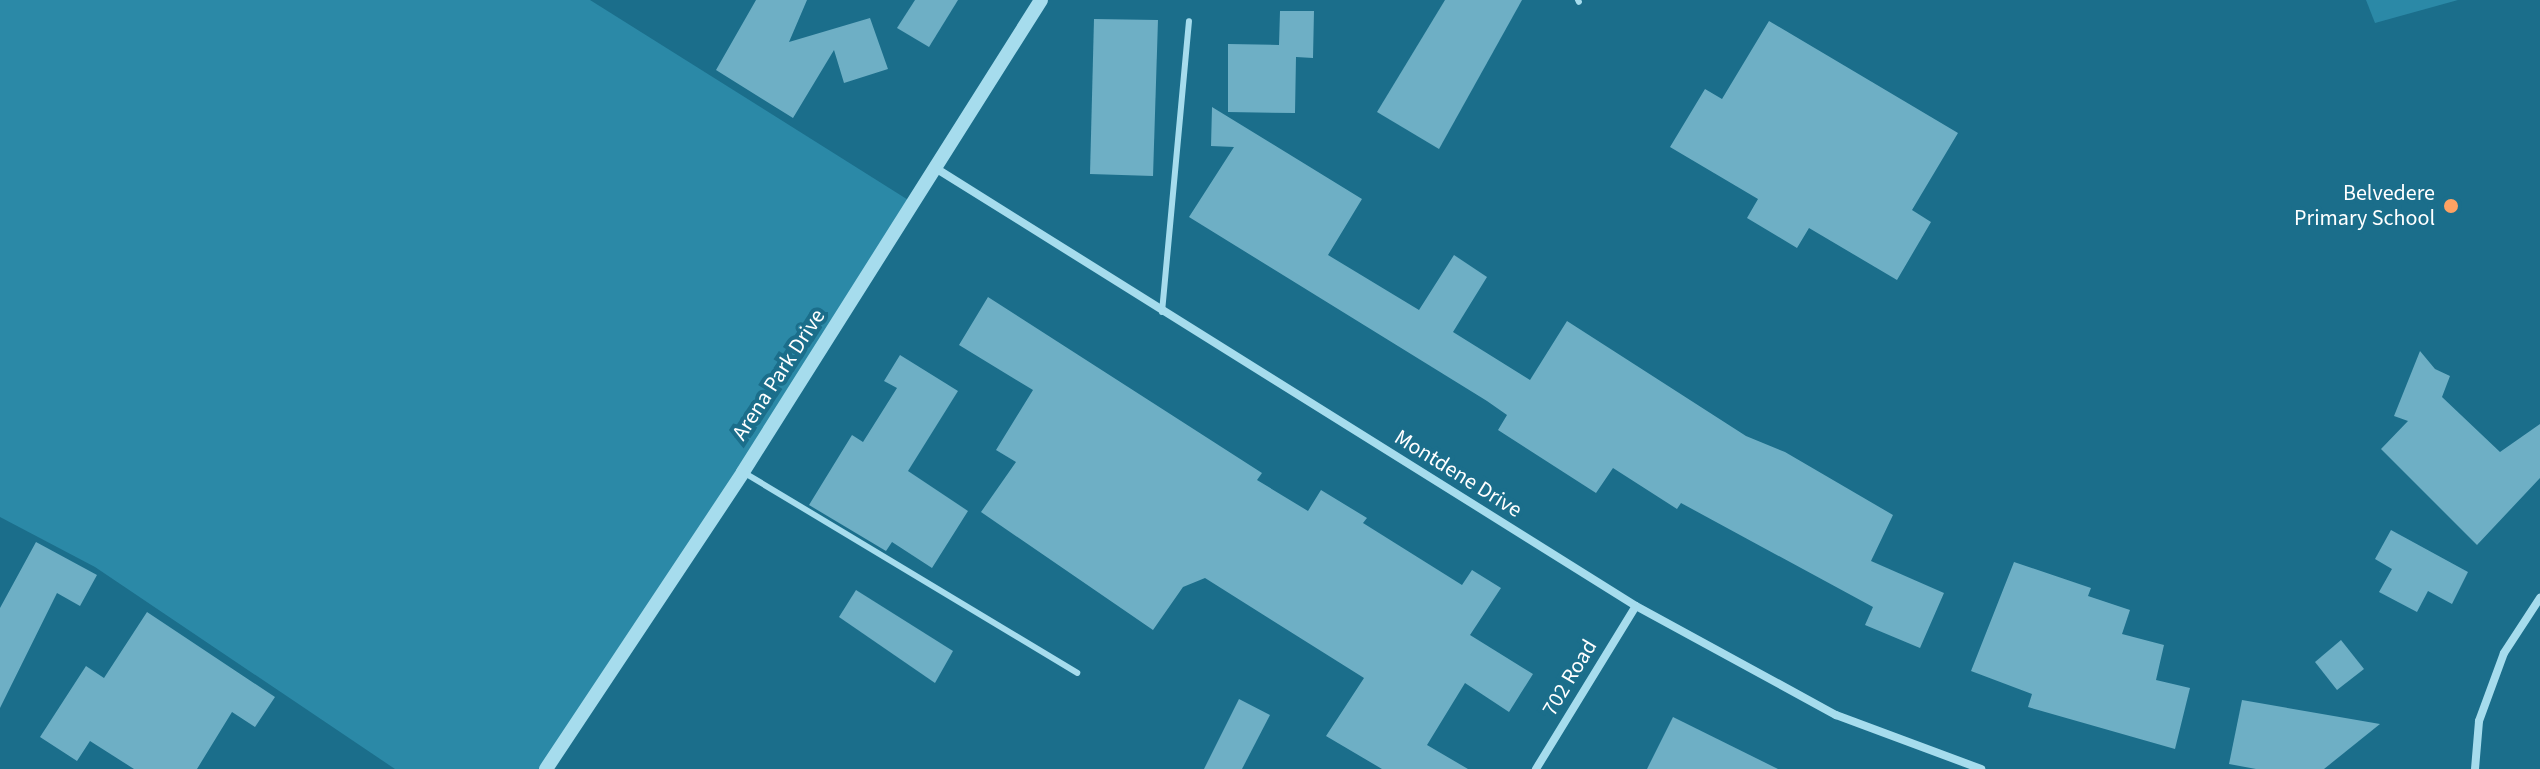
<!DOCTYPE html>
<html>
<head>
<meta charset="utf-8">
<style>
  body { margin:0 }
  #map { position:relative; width:2540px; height:769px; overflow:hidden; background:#1b6e8b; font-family:"Source Sans 3",sans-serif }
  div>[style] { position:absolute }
  .green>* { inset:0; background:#2b89a7 }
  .building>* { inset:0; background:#6eafc5 }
  .service>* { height:6px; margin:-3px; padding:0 3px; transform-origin:3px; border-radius:3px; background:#a6dced }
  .minor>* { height:8px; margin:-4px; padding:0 4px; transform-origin:4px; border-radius:4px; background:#a6dced }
  .tertiary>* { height:14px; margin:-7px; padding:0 7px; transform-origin:7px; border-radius:7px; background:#a6dced }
  .dots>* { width:22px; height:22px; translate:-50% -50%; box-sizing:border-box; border:4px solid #1b6e8b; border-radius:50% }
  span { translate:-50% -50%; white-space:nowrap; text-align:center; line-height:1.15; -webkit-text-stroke:8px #1b6e8b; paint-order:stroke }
  .poi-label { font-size:22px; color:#fff }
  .right { translate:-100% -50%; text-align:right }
  .street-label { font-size:22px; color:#fff }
</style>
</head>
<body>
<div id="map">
  <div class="green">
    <i style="clip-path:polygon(0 0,590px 0,913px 203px,544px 769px,395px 769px,95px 567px,0 517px)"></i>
    <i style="clip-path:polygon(2366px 0,2458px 0,2375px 23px)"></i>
  </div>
  <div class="building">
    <i style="clip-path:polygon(756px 0,807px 0,789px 42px,870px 18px,888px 69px,844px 83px,834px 50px,793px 118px,716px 70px)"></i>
    <i style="clip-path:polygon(915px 0,958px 0,929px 47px,897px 28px)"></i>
    <i style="clip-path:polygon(1445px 0,1522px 0,1439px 149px,1377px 112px)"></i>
    <i style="clip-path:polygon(1280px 11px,1314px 11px,1313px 58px,1296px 57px,1295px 113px,1228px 112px,1228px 44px,1279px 45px)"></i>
    <i style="clip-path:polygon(1094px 19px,1158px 20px,1153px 176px,1090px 174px)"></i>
    <i style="clip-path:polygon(1769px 21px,1958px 133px,1912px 210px,1931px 222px,1897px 280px,1809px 228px,1797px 248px,1747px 218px,1758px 199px,1670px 147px,1705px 89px,1722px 99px)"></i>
    <i style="clip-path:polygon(1212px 107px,1362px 199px,1328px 255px,1419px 310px,1454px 255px,1487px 277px,1453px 332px,1530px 380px,1567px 321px,1746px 436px,1785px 452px,1893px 515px,1871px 561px,1944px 593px,1920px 648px,1865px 625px,1873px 607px,1681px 503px,1677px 509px,1613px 468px,1596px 493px,1498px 430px,1507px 415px,1487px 401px,1189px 217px,1234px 147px,1211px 146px)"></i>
    <i style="clip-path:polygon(988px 297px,1262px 473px,1257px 480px,1308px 511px,1321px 490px,1367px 518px,1363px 523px,1462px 585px,1472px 570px,1501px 588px,1470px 635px,1533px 674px,1509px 712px,1465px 683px,1427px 745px,1468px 769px,1382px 769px,1326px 736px,1364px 678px,1205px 578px,1183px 587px,1153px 630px,981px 512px,1016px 462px,996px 450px,1033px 390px,959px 345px)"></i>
    <i style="clip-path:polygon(2420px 351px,2435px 369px,2450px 376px,2442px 397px,2500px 452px,2540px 424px,2540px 478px,2477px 545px,2381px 449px,2408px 421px,2394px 416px)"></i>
    <i style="clip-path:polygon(900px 355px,958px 391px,908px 471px,968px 511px,932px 568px,892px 542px,886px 551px,809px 505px,852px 435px,863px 442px,897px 388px,884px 381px)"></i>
    <i style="clip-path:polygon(2391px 530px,2468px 572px,2452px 604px,2428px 591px,2417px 612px,2379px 592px,2392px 569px,2375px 559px)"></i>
    <i style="clip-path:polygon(36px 542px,97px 575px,80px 606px,57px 593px,0 708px,0 608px)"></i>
    <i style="clip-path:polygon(2014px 562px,2091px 588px,2088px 596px,2130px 610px,2122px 634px,2164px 645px,2156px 680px,2190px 688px,2175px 749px,2028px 707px,2032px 694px,1971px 671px)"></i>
    <i style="clip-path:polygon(856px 590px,953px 651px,935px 683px,839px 617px)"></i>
    <i style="clip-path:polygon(147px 612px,275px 697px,255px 727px,232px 712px,197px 769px,134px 769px,90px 741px,77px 761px,40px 737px,86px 666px,104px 678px)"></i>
    <i style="clip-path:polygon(2341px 640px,2364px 669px,2337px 690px,2315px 662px)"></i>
    <i style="clip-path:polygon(1239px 699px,1270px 715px,1242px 769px,1204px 769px)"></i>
    <i style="clip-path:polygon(2242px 700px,2380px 724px,2324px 769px,2256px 769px,2229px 764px)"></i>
    <i style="clip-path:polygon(1673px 717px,1778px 769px,1647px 769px)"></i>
  </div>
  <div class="service">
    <i style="left:1578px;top:0;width:2px;rotate:63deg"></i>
    <i style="left:1162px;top:312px;width:292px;rotate:-84.7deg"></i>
    <i style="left:743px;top:472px;width:390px;rotate:31deg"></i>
  </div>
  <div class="minor">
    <i style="left:937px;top:169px;width:824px;rotate:32.01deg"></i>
    <i style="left:1636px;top:606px;width:228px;rotate:28.6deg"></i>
    <i style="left:1836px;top:715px;width:155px;rotate:20.4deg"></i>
    <i style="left:1536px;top:769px;width:191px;rotate:-58.5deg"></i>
    <i style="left:2475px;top:769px;width:48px;rotate:-85.2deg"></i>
    <i style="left:2479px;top:721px;width:72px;rotate:-69.8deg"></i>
    <i style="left:2504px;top:653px;width:66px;rotate:-56.8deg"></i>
  </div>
  <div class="tertiary">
    <i style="left:546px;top:769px;width:356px;rotate:-56.4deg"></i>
    <i style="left:743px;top:472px;width:558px;rotate:-57.73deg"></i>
  </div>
  <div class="dots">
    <i style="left:2451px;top:206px;background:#fea263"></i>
  </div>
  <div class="poi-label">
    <span class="right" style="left:2435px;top:206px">Belvedere<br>Primary School</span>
  </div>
  <div class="street-label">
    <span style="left:779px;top:375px;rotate:-57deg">Arena Park Drive</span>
    <span style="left:1458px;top:474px;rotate:32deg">Montdene Drive</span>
    <span style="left:1570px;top:678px;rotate:-59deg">702 Road</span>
  </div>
</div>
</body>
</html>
